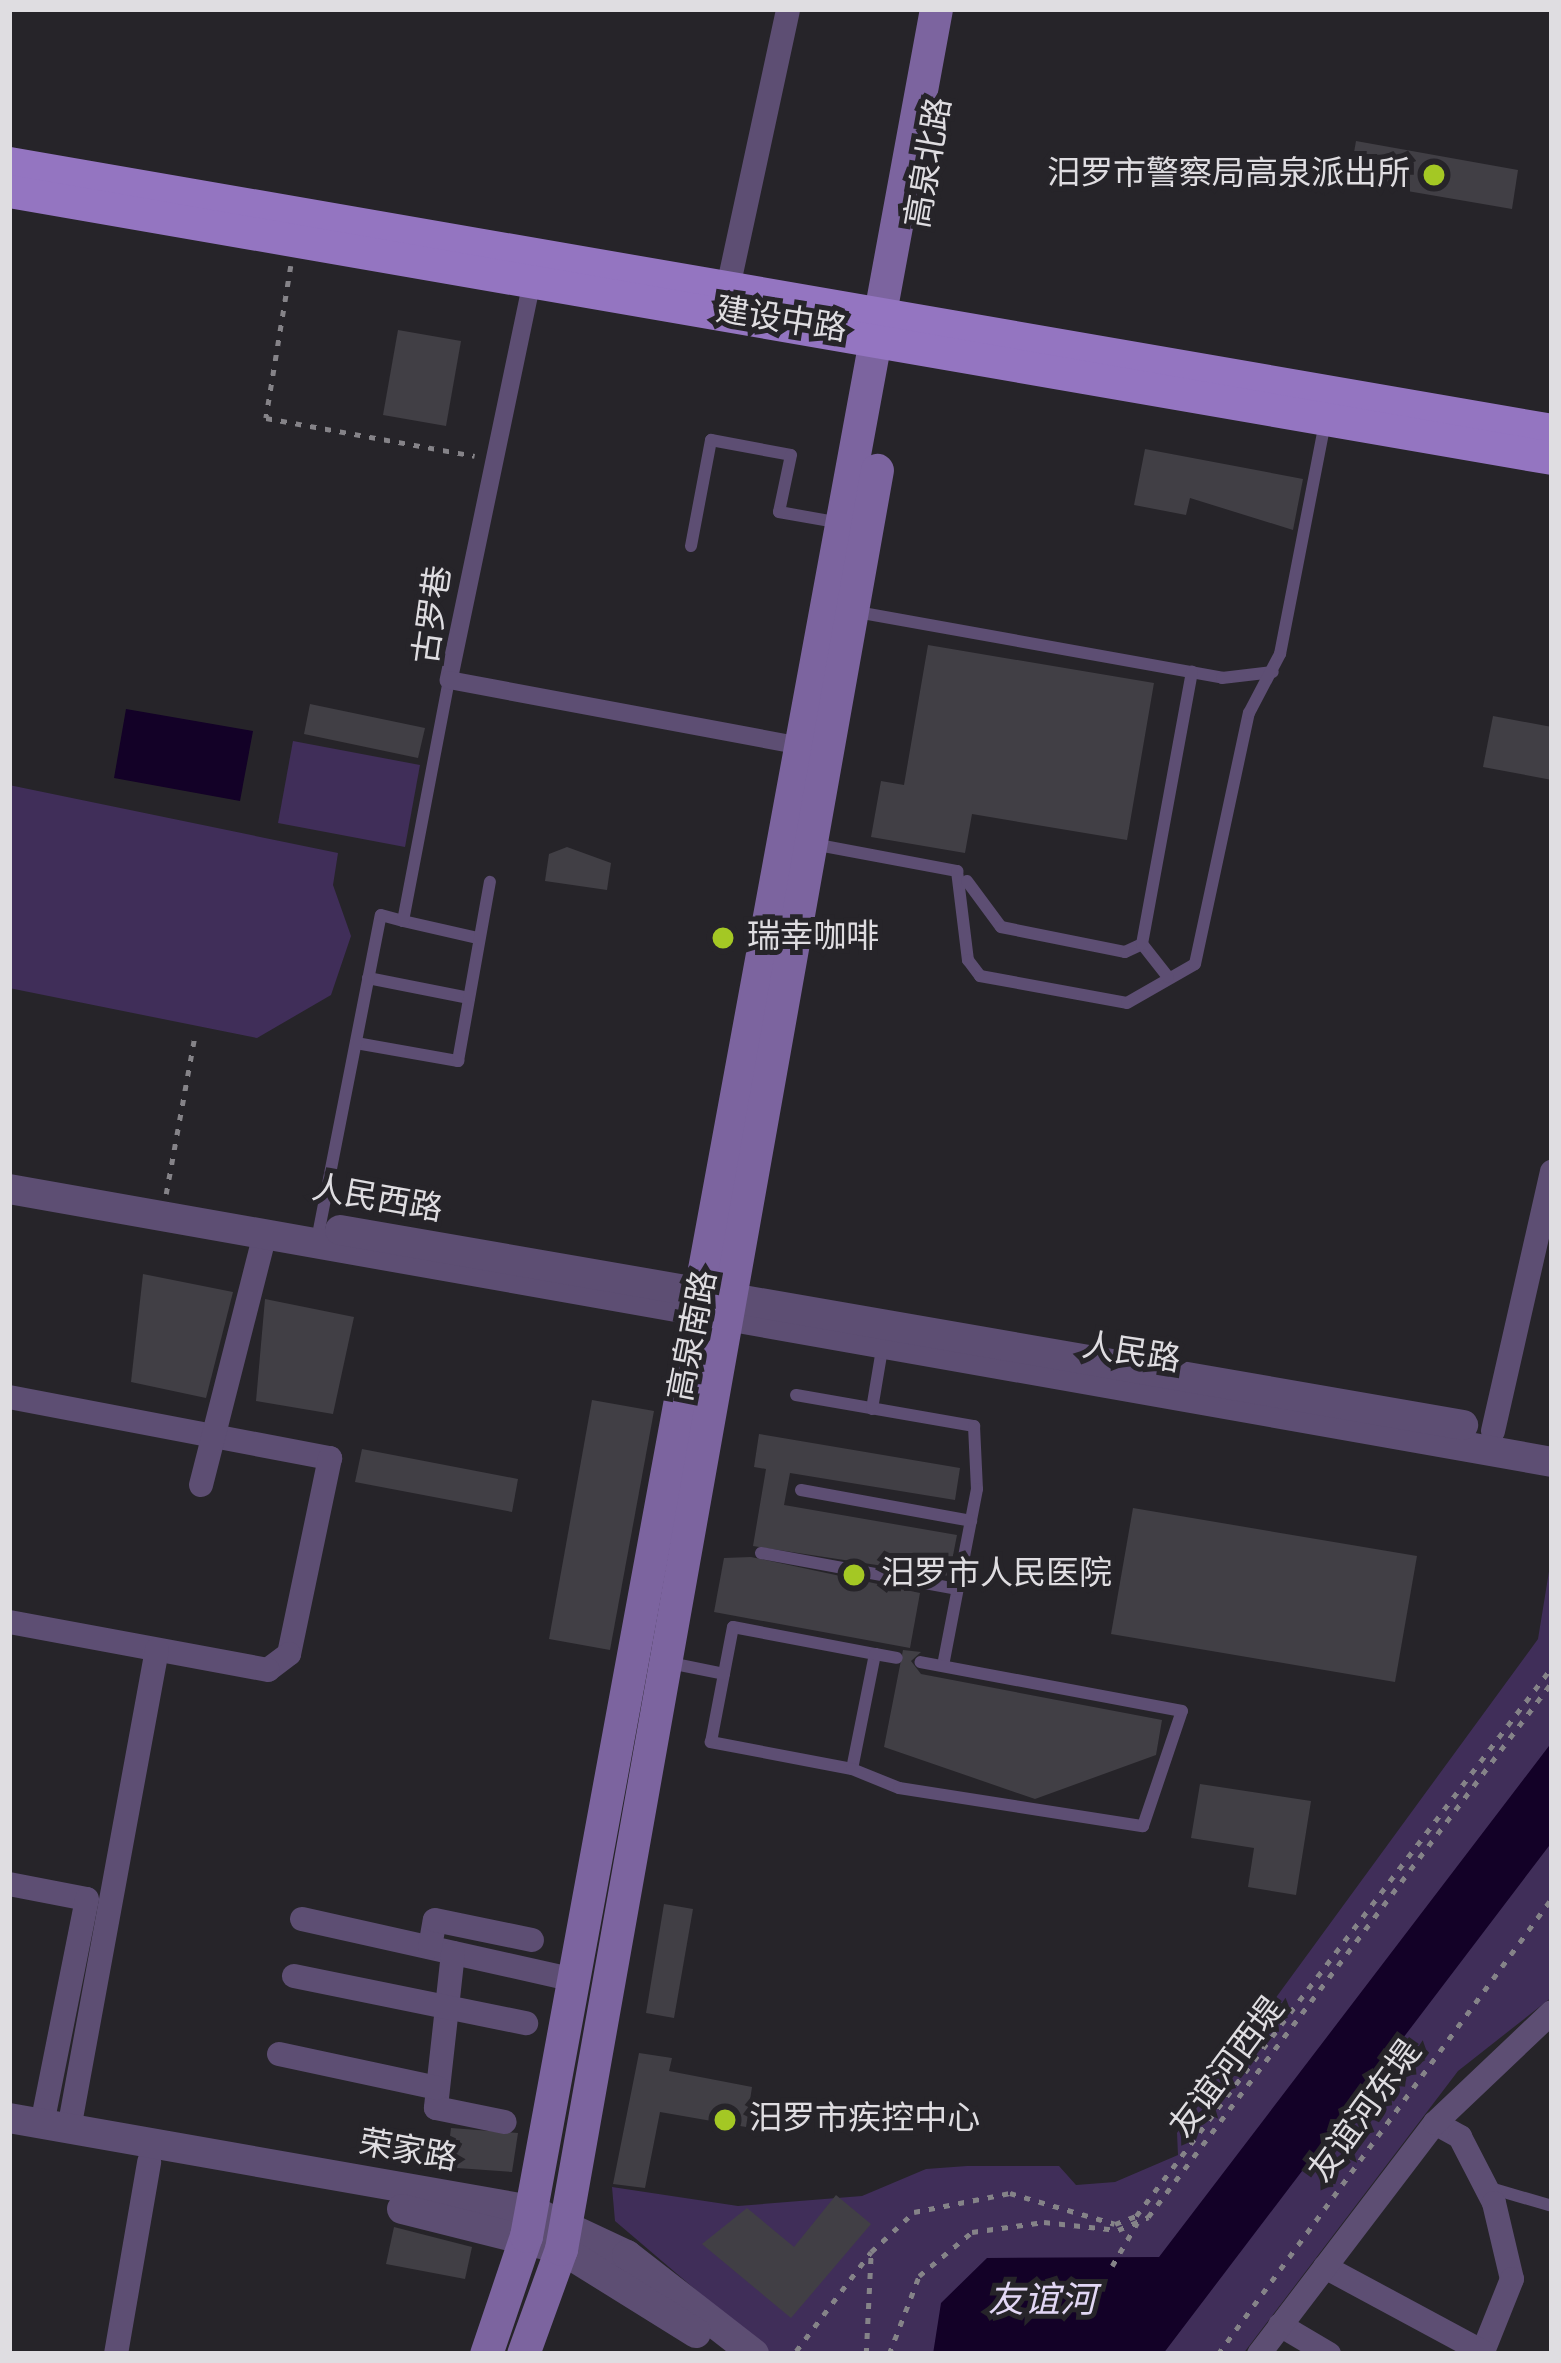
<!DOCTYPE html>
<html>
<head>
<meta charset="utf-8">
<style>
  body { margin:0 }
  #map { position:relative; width:1561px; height:2363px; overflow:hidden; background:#262429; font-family:"Alegreya Sans","Noto Sans SC",sans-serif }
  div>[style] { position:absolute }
  .green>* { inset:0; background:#402e59 }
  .water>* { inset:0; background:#130127 }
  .building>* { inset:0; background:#413f45 }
  .path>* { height:4.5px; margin-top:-2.25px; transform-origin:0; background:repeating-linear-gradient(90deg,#858388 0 6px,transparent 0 15px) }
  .service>* { height:12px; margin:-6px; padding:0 6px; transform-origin:6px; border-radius:6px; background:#5d4e73 }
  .pedestrian>* { height:18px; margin:-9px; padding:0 9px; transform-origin:9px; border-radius:9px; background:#5d4e73 }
  .minor>* { height:24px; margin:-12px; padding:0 12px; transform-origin:12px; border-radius:12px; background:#5d4e73 }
  .tertiary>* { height:30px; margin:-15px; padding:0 15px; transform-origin:15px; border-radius:15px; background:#5d4e73 }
  .secondary>* { height:33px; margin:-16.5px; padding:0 16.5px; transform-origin:16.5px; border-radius:16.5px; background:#7c649f }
  .primary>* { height:33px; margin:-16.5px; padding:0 16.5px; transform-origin:16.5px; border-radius:16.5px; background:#9475c1 }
  .dots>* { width:33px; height:33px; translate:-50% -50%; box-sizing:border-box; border:6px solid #262429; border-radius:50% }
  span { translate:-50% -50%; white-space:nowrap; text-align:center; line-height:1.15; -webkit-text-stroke:10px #262429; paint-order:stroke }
  .street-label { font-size:33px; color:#dfdde1 }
  .poi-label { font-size:33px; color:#dfdde1 }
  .right { translate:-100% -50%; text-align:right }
  .left { translate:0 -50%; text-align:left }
  .water-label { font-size:36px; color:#e2d7f5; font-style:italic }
  .frame { position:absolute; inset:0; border:12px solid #dfdde1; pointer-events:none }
</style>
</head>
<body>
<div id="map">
  <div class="green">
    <i style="clip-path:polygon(293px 741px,420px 765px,405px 847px,278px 823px)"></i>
    <i style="clip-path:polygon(9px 785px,338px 853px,333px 885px,351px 936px,331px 995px,257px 1038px,9px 988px)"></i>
    <i style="clip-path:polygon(1552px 1553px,1552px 1997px,1458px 2071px,1243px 2354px,771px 2354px,615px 2221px,612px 2187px,738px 2206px,862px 2196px,926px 2169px,967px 2166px,1059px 2166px,1076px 2185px,1115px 2182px,1178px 2155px,1177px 2133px,1538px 1639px)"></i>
  </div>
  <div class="water">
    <i style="clip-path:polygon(126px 709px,253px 731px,240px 801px,114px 778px)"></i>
    <i style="clip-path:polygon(1552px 1742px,1552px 1842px,1163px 2354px,933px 2354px,941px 2303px,987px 2258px,1159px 2257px)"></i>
  </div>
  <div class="building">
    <i style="clip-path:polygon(1356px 141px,1518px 170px,1512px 209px,1349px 181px)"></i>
    <i style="clip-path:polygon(398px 330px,461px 341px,446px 426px,383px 415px)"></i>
    <i style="clip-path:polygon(1145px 449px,1303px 479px,1293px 530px,1190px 498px,1186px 515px,1134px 505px)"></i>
    <i style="clip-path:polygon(928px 645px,1154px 683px,1127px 840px,972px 814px,965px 853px,871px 837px,881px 781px,904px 785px)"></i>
    <i style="clip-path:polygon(310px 704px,425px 728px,418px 758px,304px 734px)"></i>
    <i style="clip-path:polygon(1493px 716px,1552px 727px,1552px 780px,1483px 767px)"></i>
    <i style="clip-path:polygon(567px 847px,611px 863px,607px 890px,545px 881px,549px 854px)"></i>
    <i style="clip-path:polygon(143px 1274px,233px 1292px,206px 1398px,131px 1382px)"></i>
    <i style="clip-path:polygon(265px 1299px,354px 1317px,333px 1414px,256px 1401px)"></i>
    <i style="clip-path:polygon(592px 1400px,654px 1411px,610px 1650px,549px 1639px)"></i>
    <i style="clip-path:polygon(759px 1434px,960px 1468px,955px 1500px,790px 1473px,784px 1505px,957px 1535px,949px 1576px,753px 1546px,766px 1469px,754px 1467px)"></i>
    <i style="clip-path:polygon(362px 1449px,518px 1479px,512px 1512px,355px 1482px)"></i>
    <i style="clip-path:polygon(1133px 1508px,1417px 1556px,1395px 1682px,1111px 1634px)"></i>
    <i style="clip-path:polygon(751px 1557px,920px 1593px,910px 1648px,714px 1612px,724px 1558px)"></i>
    <i style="clip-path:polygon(903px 1650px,921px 1652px,911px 1661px,921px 1674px,1162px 1720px,1156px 1755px,1035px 1799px,884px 1747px)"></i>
    <i style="clip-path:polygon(1200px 1784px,1311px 1801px,1296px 1895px,1248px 1887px,1254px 1848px,1191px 1838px)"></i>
    <i style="clip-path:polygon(664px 1904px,693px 1909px,674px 2018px,646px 2013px)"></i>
    <i style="clip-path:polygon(639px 2053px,672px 2058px,669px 2071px,752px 2087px,746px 2127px,660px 2112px,645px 2188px,613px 2184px)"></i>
    <i style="clip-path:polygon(451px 2128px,518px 2133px,512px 2172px,457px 2168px,447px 2160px)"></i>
    <i style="clip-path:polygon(836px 2195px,871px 2224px,791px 2318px,702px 2244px,747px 2208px,794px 2247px)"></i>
    <i style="clip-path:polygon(394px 2227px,472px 2247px,465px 2279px,386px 2264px)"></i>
  </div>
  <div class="path">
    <i style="left:291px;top:266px;width:154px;rotate:99.3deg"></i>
    <i style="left:266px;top:418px;width:212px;rotate:10.3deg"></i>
    <i style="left:166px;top:1194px;width:162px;rotate:-79.7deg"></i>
    <i style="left:1112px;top:2266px;width:50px;rotate:-59.8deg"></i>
    <i style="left:796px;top:2351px;width:124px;rotate:-52.9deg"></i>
    <i style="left:866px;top:2354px;width:102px;rotate:-87.2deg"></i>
    <i style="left:871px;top:2252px;width:59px;rotate:-42.9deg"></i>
    <i style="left:914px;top:2212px;width:98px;rotate:-11.2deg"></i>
    <i style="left:1010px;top:2193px;width:109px;rotate:16.4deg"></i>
    <i style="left:1115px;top:2224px;width:22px;rotate:-21deg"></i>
    <i style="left:1136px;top:2216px;width:689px;rotate:-52.85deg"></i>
    <i style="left:889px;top:2354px;width:84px;rotate:-69deg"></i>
    <i style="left:919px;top:2276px;width:69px;rotate:-39.7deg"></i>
    <i style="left:972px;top:2232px;width:73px;rotate:-7.9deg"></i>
    <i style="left:1044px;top:2222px;width:74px;rotate:6.2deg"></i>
    <i style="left:1118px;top:2230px;width:33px;rotate:-23deg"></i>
    <i style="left:1148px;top:2217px;width:670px;rotate:-52.94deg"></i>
    <i style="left:1218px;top:2354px;width:565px;rotate:-53.78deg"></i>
  </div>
  <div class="service">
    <i style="left:691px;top:546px;width:108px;rotate:-79.3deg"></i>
    <i style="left:711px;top:440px;width:81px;rotate:10.6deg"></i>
    <i style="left:791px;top:455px;width:58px;rotate:101.9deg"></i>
    <i style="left:779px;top:512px;width:58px;rotate:10deg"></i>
    <i style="left:857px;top:612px;width:371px;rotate:10.2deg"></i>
    <i style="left:1222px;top:678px;width:51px;rotate:-6.7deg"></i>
    <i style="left:813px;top:844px;width:147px;rotate:10.6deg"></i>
    <i style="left:957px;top:871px;width:90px;rotate:83deg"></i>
    <i style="left:968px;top:960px;width:20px;rotate:53deg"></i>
    <i style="left:980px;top:976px;width:149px;rotate:10.4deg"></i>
    <i style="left:1127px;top:1003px;width:78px;rotate:-29.8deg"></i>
    <i style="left:1195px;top:964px;width:257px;rotate:-77.9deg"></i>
    <i style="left:1249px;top:713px;width:67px;rotate:-62.3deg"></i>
    <i style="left:1280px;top:654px;width:236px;rotate:-79deg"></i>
    <i style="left:967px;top:881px;width:57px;rotate:53.5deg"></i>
    <i style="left:1001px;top:927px;width:126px;rotate:11.4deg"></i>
    <i style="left:1125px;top:952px;width:19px;rotate:-25deg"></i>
    <i style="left:403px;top:921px;width:76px;rotate:12.9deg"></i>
    <i style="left:1168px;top:977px;width:42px;rotate:-128.2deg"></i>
    <i style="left:1142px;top:944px;width:277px;rotate:-79.6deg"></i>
    <i style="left:368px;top:978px;width:103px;rotate:11.2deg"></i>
    <i style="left:356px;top:1043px;width:104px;rotate:10deg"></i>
    <i style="left:458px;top:1061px;width:182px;rotate:-79.9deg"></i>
    <i style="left:317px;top:1240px;width:331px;rotate:-78.9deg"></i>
    <i style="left:381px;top:915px;width:23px;rotate:15deg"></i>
    <i style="left:403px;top:921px;width:245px;rotate:-79.2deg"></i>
    <i style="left:796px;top:1395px;width:181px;rotate:9.9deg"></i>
    <i style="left:974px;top:1426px;width:63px;rotate:87.3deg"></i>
    <i style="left:977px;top:1489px;width:180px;rotate:100.9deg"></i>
    <i style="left:872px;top:1409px;width:61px;rotate:-80.5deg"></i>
    <i style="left:801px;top:1490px;width:173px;rotate:10.3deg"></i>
    <i style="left:761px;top:1553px;width:200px;rotate:10.4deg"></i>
    <i style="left:733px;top:1627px;width:145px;rotate:10.8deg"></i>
    <i style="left:875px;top:1654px;width:117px;rotate:101.3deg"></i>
    <i style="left:852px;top:1769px;width:144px;rotate:-169.2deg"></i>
    <i style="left:711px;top:1742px;width:117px;rotate:-79.2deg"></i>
    <i style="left:875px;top:1654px;width:22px;rotate:10deg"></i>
    <i style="left:670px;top:1663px;width:55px;rotate:11.5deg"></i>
    <i style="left:852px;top:1769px;width:51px;rotate:22deg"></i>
    <i style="left:899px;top:1788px;width:247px;rotate:8.9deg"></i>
    <i style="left:1143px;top:1826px;width:121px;rotate:-71.3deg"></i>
    <i style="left:1182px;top:1711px;width:266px;rotate:-169.4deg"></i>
    <i style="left:1487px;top:2187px;width:68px;rotate:16.3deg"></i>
  </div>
  <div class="pedestrian">
    <i style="left:532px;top:281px;width:408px;rotate:101.8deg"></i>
    <i style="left:449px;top:680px;width:360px;rotate:10.6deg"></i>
  </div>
  <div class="minor">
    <i style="left:729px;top:283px;width:280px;rotate:-77.8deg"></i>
    <i style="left:9px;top:1397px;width:327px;rotate:10.8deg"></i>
    <i style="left:330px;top:1458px;width:200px;rotate:101.8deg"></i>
    <i style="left:289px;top:1654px;width:26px;rotate:143deg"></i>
    <i style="left:268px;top:1670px;width:263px;rotate:-169.5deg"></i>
    <i style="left:1493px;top:1431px;width:266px;rotate:-77.2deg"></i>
    <i style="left:201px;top:1485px;width:256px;rotate:-75.7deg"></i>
    <i style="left:9px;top:1884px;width:79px;rotate:10.9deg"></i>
    <i style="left:87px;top:1899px;width:229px;rotate:101.3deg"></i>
    <i style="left:302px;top:1919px;width:276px;rotate:12.6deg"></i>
    <i style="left:430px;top:1947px;width:27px;rotate:-80deg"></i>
    <i style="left:435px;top:1920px;width:99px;rotate:11.7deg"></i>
    <i style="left:453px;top:1953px;width:156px;rotate:96.3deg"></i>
    <i style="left:436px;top:2108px;width:70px;rotate:11.5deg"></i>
    <i style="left:294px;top:1976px;width:237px;rotate:11.5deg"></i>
    <i style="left:279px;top:2054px;width:162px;rotate:12.1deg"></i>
    <i style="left:1435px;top:2123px;width:29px;rotate:29deg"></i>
    <i style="left:1460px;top:2137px;width:74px;rotate:62.7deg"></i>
    <i style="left:1494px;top:2203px;width:78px;rotate:76.7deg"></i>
    <i style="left:1512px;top:2279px;width:81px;rotate:111.8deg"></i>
    <i style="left:69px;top:2129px;width:487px;rotate:-79.6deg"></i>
    <i style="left:1325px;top:2267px;width:179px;rotate:28.3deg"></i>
    <i style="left:1280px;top:2325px;width:57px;rotate:30.6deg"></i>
    <i style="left:116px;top:2354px;width:195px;rotate:-80.2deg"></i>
    <i style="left:1259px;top:2354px;width:290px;rotate:-52.7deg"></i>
    <i style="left:1435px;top:2123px;width:161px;rotate:-43.5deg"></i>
  </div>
  <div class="tertiary">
    <i style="left:9px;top:1189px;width:1567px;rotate:10.03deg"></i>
    <i style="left:340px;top:1230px;width:1140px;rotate:9.85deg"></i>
    <i style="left:9px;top:2118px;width:530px;rotate:10deg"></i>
    <i style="left:531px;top:2210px;width:106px;rotate:25.1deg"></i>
    <i style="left:627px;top:2255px;width:161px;rotate:37.9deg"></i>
    <i style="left:402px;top:2209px;width:164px;rotate:14.1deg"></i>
    <i style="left:561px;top:2249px;width:159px;rotate:31.9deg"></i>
  </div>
  <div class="secondary">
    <i style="left:486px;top:2354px;width:125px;rotate:-71.3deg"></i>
    <i style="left:526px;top:2236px;width:2264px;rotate:-79.57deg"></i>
    <i style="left:523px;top:2354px;width:112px;rotate:-70.1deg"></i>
    <i style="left:561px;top:2249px;width:1807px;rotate:-79.93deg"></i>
  </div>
  <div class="primary">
    <i style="left:9px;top:163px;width:1566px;rotate:9.82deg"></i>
    <i style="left:9px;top:191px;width:1566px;rotate:9.82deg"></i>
  </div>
  <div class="dots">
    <i style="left:1434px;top:175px;background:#a4c824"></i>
    <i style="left:723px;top:938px;background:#a4c824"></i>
    <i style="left:854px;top:1575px;background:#a4c824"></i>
    <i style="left:725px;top:2120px;background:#a4c824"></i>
  </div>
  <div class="street-label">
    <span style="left:930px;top:163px;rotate:-80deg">高泉北路</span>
    <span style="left:781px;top:321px;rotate:9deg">建设中路</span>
    <span style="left:434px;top:615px;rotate:-82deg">古罗巷</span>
    <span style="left:377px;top:1200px;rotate:10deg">人民西路</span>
    <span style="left:694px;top:1336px;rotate:-79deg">高泉南路</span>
    <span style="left:1131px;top:1354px;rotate:9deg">人民路</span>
    <span style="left:1228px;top:2068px;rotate:-53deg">友谊河西堤</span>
    <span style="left:1366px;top:2112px;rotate:-54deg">友谊河东堤</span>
    <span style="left:408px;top:2152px;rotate:10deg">荣家路</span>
  </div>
  <div class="poi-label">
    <span class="right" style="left:1410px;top:175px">汨罗市警察局高泉派出所</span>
    <span class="left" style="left:747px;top:938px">瑞幸咖啡</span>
    <span class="left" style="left:881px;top:1575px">汨罗市人民医院</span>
    <span class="left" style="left:749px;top:2120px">汨罗市疾控中心</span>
  </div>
  <div class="water-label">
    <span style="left:1042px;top:2302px">友谊河</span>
  </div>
  <div class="frame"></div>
</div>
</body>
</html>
